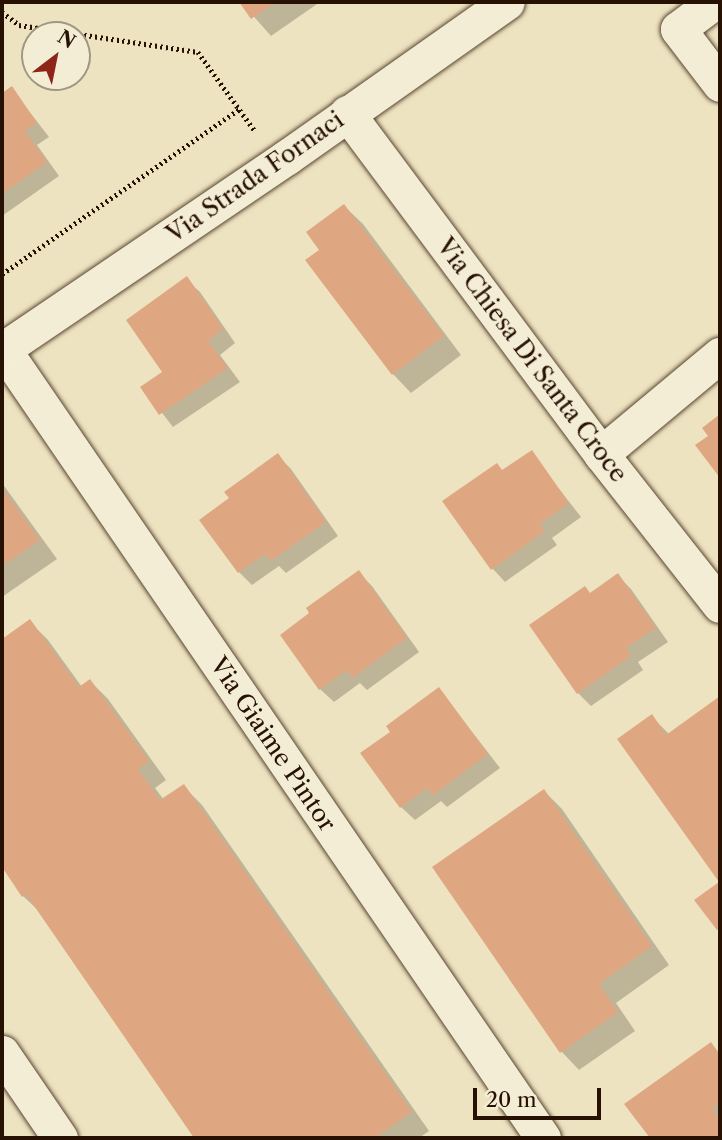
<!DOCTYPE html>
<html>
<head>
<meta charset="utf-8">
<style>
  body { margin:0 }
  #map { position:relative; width:722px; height:1140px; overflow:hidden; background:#eee3c0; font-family:"Libre Caslon Text",serif }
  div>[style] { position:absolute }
  .shadow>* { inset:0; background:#0003 }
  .building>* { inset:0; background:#dfa781 }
  .path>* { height:4.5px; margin-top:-2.25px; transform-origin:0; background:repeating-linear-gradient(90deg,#271102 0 2px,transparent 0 5.5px) }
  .roads { filter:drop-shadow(0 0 2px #594632) drop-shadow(0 0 2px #594632) }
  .minor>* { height:35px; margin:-17.5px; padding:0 17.5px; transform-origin:17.5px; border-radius:17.5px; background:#f4edd6 }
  span { translate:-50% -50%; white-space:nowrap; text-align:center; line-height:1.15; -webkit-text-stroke:6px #f4edd6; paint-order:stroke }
  .street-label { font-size:24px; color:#271102 }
  .frame { position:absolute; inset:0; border:4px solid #271102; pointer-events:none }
  .north { position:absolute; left:21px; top:21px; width:70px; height:70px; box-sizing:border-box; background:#f4edd6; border:2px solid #a29581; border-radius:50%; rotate:32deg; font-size:19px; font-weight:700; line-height:28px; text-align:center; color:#271102 }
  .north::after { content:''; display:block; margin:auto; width:24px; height:32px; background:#8f2418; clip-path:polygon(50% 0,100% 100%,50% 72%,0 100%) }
  .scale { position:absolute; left:473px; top:1088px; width:128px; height:32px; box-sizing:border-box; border:4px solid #271102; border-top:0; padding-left:9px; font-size:21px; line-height:24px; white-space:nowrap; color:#271102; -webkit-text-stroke:5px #f4edd6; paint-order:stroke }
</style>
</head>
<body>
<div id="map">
  <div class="shadow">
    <i style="clip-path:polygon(241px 2px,320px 2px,271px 36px)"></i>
    <i style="clip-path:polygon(12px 89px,49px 137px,37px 145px,59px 176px,2px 216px,2px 96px)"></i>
    <i style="clip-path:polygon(344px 206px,363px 224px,461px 355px,411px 393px,393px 374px,307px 261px,322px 250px)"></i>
    <i style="clip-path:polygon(186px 279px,200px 292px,235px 343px,220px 355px,240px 382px,173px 427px,142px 387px,164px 372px)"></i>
    <i style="clip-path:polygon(531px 453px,581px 517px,552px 538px,557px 545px,505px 582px,492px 568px,503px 472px)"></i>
    <i style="clip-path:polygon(278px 456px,291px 469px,338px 536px,286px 573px,279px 566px,252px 585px,239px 572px)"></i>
    <i style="clip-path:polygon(2px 483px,57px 559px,2px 597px)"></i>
    <i style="clip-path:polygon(359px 573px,372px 586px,419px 652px,367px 690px,360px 683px,334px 702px,320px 689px)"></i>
    <i style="clip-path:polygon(618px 576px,631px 589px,668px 642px,638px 662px,643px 670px,591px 706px,578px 693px)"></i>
    <i style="clip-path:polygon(30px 622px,48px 640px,82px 687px,90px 681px,108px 699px,166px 780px,155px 788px,164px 800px,184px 787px,202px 805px,429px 1131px,419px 1138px,197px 1138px,42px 914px,23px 896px,2px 864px,2px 641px)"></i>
    <i style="clip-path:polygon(439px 689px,500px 768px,447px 807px,441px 801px,415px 820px,401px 807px,392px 732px)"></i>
    <i style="clip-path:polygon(720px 699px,720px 881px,620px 739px,651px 716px,670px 735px)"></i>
    <i style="clip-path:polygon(544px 791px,562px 809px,669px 965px,616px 1003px,635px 1031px,579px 1070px,561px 1051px)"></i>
    <i style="clip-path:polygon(711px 1044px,720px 1054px,720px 1138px,654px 1138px,648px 1132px)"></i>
  </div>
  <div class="building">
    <i style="clip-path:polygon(239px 2px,276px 2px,251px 19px)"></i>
    <i style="clip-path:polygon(12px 86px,37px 123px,25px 131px,47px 162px,2px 194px,2px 93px)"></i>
    <i style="clip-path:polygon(344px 204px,444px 336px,392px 375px,305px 260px,319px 250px,306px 232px)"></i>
    <i style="clip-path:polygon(187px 276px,223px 329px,208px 341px,228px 368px,159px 415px,140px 387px,162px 372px,126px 320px)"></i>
    <i style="clip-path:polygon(720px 414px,720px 478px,695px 445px,708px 436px,702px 428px)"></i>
    <i style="clip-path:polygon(532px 450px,569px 503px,540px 524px,545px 531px,491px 570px,442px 501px,497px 463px,502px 470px)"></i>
    <i style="clip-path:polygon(278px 453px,326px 522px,271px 561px,265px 554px,238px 573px,199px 520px,229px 498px,224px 492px)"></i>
    <i style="clip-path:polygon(2px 488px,40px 540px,2px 566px)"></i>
    <i style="clip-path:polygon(359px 570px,407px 638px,352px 678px,347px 670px,319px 690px,280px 635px,309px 613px,306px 608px)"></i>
    <i style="clip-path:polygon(618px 573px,656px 628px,626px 648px,631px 656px,577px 694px,529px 625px,585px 586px,590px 593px)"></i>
    <i style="clip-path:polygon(30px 619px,79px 687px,90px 679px,149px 761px,138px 769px,160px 800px,184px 784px,412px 1112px,375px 1138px,194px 1138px,26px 894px,22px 897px,2px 867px,2px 639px)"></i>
    <i style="clip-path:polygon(439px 687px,488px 754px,433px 795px,427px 788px,400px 808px,360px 753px,390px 732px,386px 726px)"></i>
    <i style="clip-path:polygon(720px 696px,720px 928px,717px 930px,694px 900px,719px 882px,617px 739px,652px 714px,666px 735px)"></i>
    <i style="clip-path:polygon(544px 789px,652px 946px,599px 984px,618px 1012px,560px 1053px,432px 867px)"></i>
    <i style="clip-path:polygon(711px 1042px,720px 1055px,720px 1103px,712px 1109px,720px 1120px,720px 1138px,650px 1138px,624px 1104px)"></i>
  </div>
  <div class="path">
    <i style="left:2px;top:12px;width:21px;rotate:37deg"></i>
    <i style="left:19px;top:25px;width:181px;rotate:8.6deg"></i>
    <i style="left:198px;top:52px;width:97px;rotate:54.2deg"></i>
    <i style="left:2px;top:274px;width:289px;rotate:-34.8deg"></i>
  </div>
  <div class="roads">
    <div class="minor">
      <i style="left:714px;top:2px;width:45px;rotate:143.1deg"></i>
      <i style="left:678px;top:29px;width:69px;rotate:52.6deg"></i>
      <i style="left:347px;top:113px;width:425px;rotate:53.3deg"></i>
      <i style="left:601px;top:454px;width:192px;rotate:51.8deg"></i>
      <i style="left:3px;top:349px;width:956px;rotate:55.61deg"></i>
      <i style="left:2px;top:350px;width:344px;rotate:-34.1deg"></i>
      <i style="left:287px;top:157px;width:269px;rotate:-35.2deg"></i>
      <i style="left:601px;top:454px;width:155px;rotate:-39.8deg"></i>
      <i style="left:2px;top:1053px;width:103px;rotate:55.7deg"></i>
    </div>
  </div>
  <div class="street-label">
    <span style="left:255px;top:177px;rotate:-35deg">Via Strada Fornaci</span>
    <span style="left:532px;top:360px;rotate:53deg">Via Chiesa Di Santa Croce</span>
    <span style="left:273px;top:744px;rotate:56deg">Via Giaime Pintor</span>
  </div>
  <div class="frame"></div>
  <div class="north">N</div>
  <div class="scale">20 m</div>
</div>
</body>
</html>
